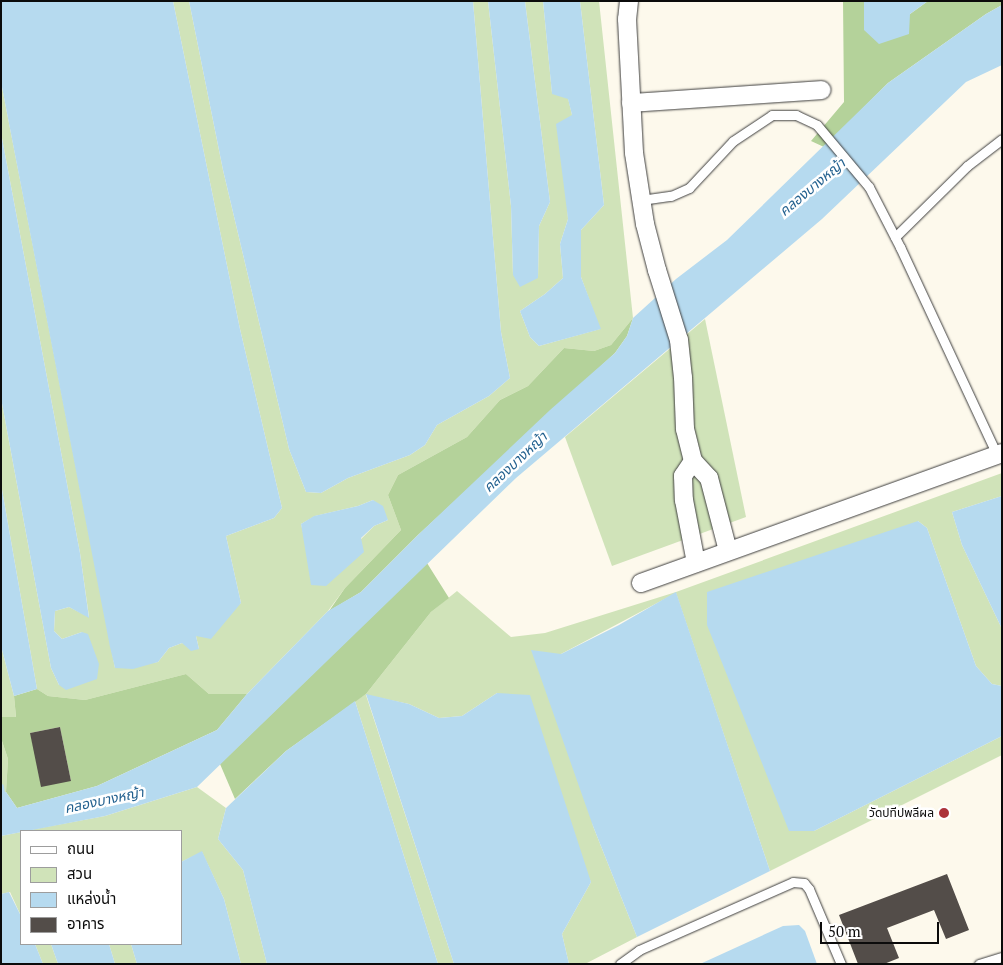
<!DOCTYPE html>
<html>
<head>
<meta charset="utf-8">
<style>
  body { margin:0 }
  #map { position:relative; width:1003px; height:965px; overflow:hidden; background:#fdf9ec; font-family:"PT Serif","Noto Sans Thai",serif }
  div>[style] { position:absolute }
  .green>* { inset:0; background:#d0e3b9 }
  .forest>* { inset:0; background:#b4d29a }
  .water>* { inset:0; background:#b6daef }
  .stream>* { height:5px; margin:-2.5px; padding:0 2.5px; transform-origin:2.5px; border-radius:2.5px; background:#b6daef }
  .building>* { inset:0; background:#534d49 }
  .roads { filter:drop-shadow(0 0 1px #3e3e3e) drop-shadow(0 0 1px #3e3e3e) }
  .service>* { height:9px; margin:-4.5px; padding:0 4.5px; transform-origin:4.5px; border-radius:4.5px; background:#fff }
  .minor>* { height:18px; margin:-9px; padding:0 9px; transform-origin:9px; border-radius:9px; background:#fff }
  .dots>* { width:14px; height:14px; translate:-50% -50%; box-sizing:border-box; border:2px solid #fff; border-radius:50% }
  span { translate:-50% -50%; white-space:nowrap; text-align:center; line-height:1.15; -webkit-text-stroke:5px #fff; paint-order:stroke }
  .poi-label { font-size:12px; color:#0b0b0b }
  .right { translate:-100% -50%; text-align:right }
  .water-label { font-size:14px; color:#23618f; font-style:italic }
  .frame { position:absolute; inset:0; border:2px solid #0b0b0b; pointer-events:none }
  .legend { position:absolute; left:20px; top:830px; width:162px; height:115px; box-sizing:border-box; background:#fff; border:1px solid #9d9d9d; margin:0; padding:6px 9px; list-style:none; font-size:15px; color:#0b0b0b }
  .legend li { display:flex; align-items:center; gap:10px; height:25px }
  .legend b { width:25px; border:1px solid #9d9d9d }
  .scale { position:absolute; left:820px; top:922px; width:119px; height:22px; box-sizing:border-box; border:2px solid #0b0b0b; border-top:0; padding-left:6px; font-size:15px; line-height:18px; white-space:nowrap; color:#0b0b0b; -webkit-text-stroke:4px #fff; paint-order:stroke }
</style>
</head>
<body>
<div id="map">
  <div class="green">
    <i style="clip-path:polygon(evenodd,173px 1px,189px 1px,223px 170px,289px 449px,306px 492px,321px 493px,348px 478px,410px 455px,425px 445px,437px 425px,489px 396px,510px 378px,501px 332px,473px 1px,488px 1px,511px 206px,513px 275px,538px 278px,539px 226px,550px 202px,525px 1px,543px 1px,552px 93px,568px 98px,572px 115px,566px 186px,568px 219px,560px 244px,563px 278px,545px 294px,520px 311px,530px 337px,539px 346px,600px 329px,581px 277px,581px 230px,604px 205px,580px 1px,599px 1px,633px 318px,611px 345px,594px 351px,564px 348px,528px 386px,500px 400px,467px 437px,398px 475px,388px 495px,401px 530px,345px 588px,328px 611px,247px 694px,209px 694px,186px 674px,85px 700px,48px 696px,37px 689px,1px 484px,1px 398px,51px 668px,59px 685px,82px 632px,62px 639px,54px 631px,55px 611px,69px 607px,89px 617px,80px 553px,1px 133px,1px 82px,115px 668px,158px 662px,169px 648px,182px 643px,199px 649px,196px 636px,241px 603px,226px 536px,274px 518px,282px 508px,240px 329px,173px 1px,373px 500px,388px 520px,374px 526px,361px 539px,304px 536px,301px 524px,315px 516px,358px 506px,373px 500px)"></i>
    <i style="clip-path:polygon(705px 319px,746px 517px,612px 566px,565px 437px)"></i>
    <i style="clip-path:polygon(1002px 473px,1002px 496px,952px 512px,962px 545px,1002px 629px,1002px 686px,992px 684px,976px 666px,927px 528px,918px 521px,814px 831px,1002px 736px,1002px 755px,770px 871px,676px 593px,561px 654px,593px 826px,637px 937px,585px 964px,569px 964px,562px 934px,591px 882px,497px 693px,462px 716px,439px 718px,409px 704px,366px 695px,454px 964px,438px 964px,355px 701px,366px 694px,431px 612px,457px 591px,511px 637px,545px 633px,676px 592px)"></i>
    <i style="clip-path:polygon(1px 646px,14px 696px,16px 718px,1px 717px)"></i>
    <i style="clip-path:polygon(1px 738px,8px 759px,6px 792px,1px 793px)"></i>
    <i style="clip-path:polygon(197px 787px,226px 808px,218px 839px,243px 870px,267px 964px,241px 964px,224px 899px,202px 852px,181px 862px,181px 831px,24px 831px,105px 816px)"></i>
    <i style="clip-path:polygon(21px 832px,21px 916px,10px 892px,1px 894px,1px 836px)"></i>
    <i style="clip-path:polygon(35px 944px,51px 944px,58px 964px,43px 964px)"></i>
    <i style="clip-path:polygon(109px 944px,131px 944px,137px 964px,115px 964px)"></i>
  </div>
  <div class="forest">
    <i style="clip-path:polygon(843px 1px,864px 1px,864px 30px,910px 14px,928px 1px,1002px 1px,1002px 5px,986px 14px,888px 83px,824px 147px,811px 141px,844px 102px)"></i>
    <i style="clip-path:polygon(633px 318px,627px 336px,615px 353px,418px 535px,361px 592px,329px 611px,345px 588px,401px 530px,388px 495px,398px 475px,467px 437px,500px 400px,528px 386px,564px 348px,594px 351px,611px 345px)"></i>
    <i style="clip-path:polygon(427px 563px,449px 598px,431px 612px,366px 694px,286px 751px,235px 799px,220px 764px)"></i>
    <i style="clip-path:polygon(evenodd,186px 674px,209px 694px,247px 694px,217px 730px,97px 786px,17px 808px,6px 792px,8px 759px,1px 738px,1px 717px,16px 717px,14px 696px,37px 689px,48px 696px,85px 700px,186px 674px,60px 727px,71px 781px,30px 733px,60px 727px)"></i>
  </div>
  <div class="water">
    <i style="clip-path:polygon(1px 1px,173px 1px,240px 329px,282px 508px,274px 518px,226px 536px,241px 603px,211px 639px,196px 636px,199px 649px,191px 651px,182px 643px,169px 648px,158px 662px,133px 669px,115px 668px,110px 647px,1px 82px)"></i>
    <i style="clip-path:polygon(189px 1px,473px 1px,501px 332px,510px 378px,489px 396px,437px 425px,425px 445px,410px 455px,348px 478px,321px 493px,306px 492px,289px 449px,223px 170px)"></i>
    <i style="clip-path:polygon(488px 1px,525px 1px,550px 202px,539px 226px,538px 278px,520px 287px,513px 275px,511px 206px)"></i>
    <i style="clip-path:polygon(543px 1px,580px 1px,604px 205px,581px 230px,581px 277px,601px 329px,539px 346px,530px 337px,520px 311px,545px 294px,563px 278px,560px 244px,568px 219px,556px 124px,572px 115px,568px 99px,552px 94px)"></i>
    <i style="clip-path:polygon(864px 1px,928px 1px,910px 14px,909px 34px,879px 44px,864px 30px)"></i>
    <i style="clip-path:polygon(1002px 5px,1002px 65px,966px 82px,822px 219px,516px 478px,197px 787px,105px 816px,1px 836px,1px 793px,6px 792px,17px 808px,97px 786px,217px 730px,247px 694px,328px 611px,361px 592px,418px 535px,550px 410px,615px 353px,627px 336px,633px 318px,676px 279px,727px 240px,888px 83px,986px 14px)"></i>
    <i style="clip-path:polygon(1px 133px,80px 553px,89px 618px,69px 607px,55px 611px,54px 631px,62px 639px,82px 632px,88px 634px,99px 664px,97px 679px,66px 690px,59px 685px,51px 668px,1px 398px)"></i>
    <i style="clip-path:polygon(1px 484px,37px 689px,14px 696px,1px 646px)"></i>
    <i style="clip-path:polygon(1002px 496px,1002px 629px,962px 545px,952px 512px)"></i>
    <i style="clip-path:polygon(373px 500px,383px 506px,388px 520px,374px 526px,361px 538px,364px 552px,326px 586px,311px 585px,301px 524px,314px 516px,358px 506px)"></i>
    <i style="clip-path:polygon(918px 521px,927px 528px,976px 666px,992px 684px,1002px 686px,1002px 736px,814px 831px,789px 831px,707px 625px,707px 592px)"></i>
    <i style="clip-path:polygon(676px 592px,770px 871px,637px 937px,593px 826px,531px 650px,561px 654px,619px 625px)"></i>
    <i style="clip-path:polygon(497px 693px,530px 695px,591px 882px,562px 934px,569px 964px,454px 964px,366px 694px,409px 704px,439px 718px,462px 716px)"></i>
    <i style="clip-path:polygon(355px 701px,438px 964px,267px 964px,243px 870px,218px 839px,226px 808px,286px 751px)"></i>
    <i style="clip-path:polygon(202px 851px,224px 899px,241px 964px,137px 964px,131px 944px,181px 944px,181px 862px)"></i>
    <i style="clip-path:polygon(9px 892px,21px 916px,21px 944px,35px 944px,43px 964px,1px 964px,1px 894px)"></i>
    <i style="clip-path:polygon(799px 925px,805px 931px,817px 964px,700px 964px,783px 926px)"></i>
    <i style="clip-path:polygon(51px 944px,109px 944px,115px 964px,58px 964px)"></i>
  </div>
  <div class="stream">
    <i style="left:1px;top:786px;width:12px;rotate:81deg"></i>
  </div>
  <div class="building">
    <i style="clip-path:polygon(60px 727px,71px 781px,41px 787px,30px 733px)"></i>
    <i style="clip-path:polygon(947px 874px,969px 930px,946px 939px,934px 910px,887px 928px,899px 958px,884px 964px,858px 964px,839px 915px)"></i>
  </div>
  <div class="roads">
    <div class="service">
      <i style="left:641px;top:200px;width:30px;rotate:-8deg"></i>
      <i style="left:671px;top:196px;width:20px;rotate:-24deg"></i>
      <i style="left:689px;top:188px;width:64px;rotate:-46.9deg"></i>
      <i style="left:733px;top:141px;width:47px;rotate:-33.7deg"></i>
      <i style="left:772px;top:115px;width:24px"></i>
      <i style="left:796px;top:115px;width:23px;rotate:25deg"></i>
      <i style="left:817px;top:125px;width:81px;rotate:50deg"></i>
      <i style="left:869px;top:187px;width:68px;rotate:62.7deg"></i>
      <i style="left:900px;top:247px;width:230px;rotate:65deg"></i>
      <i style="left:895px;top:237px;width:101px;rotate:-44.6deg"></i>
      <i style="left:967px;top:166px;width:44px;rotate:-37.6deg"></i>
      <i style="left:620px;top:964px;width:24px;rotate:-36deg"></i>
      <i style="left:639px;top:950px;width:168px;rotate:-23.8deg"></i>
      <i style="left:793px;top:882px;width:11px;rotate:5deg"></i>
      <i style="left:804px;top:883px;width:8px;rotate:50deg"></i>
      <i style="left:809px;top:889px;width:82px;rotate:66.9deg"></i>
      <i style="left:979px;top:964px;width:24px;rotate:-17deg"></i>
    </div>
    <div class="minor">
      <i style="left:629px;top:1px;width:18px;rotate:96deg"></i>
      <i style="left:627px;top:19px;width:134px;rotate:87deg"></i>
      <i style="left:634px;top:153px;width:72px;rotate:81.2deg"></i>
      <i style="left:645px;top:224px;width:48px;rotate:75.4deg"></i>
      <i style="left:657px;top:270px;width:73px;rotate:72.6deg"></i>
      <i style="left:679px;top:340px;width:37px;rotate:84deg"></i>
      <i style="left:683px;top:377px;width:52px;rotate:87.8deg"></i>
      <i style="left:685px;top:429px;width:33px;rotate:76deg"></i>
      <i style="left:693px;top:461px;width:23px;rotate:47deg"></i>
      <i style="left:709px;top:478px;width:75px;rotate:75.4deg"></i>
      <i style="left:631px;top:103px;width:191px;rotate:-3.9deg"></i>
      <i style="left:693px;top:461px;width:18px;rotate:124deg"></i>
      <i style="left:683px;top:476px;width:24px;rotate:88deg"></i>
      <i style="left:684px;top:500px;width:64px;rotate:79.2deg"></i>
      <i style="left:641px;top:583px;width:384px;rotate:-19.8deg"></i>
    </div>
  </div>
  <div class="dots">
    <i style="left:944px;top:813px;background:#ac333a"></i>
  </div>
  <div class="poi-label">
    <span class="right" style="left:934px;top:813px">วัดปทีปพลีผล</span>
  </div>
  <div class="water-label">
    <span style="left:812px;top:187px;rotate:-40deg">คลองบางหญ้า</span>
    <span style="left:515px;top:462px;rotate:-43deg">คลองบางหญ้า</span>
    <span style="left:104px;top:800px;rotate:-12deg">คลองบางหญ้า</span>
  </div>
  <div class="frame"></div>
  <ul class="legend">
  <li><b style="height:6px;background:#fff"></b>ถนน</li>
  <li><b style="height:14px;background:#d0e3b9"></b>สวน</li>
  <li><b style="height:14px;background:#b6daef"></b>แหล่งน้ำ</li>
  <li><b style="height:14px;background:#534d49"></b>อาคาร</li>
  </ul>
  <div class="scale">50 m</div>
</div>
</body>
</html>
